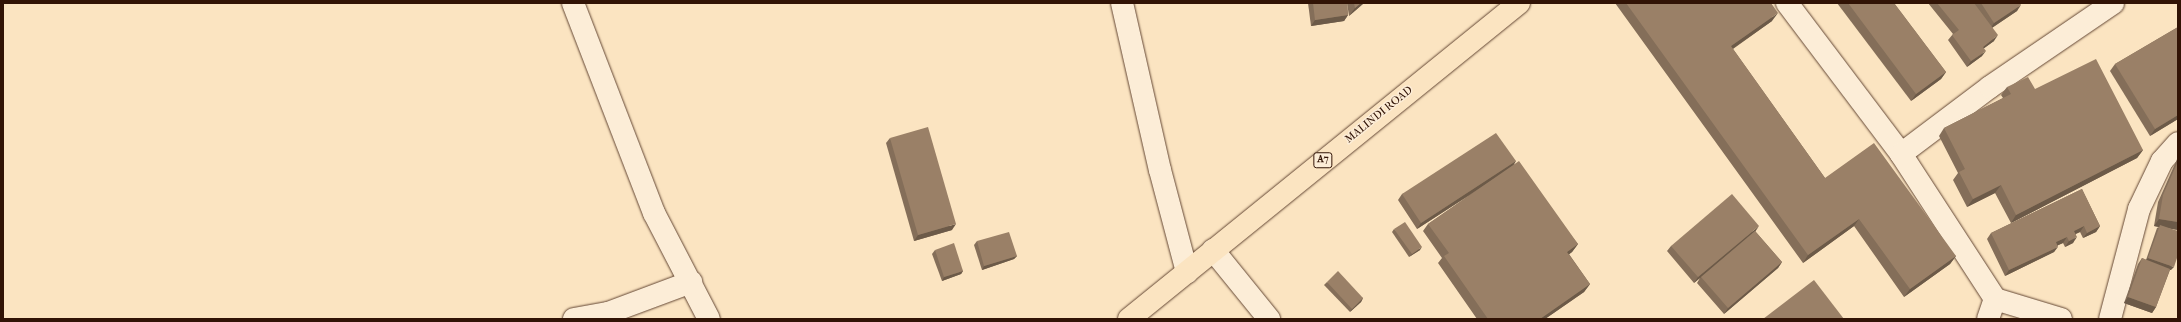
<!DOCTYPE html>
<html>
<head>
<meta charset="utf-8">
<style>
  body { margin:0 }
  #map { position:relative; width:2181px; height:322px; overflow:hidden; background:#fbe4c1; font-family:"IM FELL French Canon",serif }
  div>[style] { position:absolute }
  .roads { filter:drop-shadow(0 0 1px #644734) drop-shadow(0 0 1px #644734) }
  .street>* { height:22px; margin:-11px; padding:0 11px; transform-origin:11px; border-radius:11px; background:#fcedd7 }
  .highway>* { height:22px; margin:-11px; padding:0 11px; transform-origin:11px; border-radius:11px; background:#fbe4c1 }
  .wall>* { inset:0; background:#846e59 }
  .shaded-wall>* { inset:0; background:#6c5a48 }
  .building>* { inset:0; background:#9a8067 }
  span { translate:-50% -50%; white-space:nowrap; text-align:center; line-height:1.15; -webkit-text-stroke:3px #fcedd7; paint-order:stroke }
  .shield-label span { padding:1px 3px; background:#fcedd7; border:1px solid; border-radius:3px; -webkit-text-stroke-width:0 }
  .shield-label { font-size:10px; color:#311305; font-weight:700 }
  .street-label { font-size:11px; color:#311305 }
  .frame { position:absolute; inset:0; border:4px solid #311305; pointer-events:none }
</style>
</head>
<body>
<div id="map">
  <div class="roads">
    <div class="street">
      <i style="left:573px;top:3px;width:225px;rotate:68.9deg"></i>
      <i style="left:654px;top:213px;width:119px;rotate:62.6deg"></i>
      <i style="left:1122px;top:3px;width:171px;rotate:77.2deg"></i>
      <i style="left:1160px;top:170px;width:106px;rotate:75.2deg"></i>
      <i style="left:1787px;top:3px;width:189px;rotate:52.9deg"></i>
      <i style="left:1901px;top:154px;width:173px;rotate:57deg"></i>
      <i style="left:1995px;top:299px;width:69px;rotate:16.9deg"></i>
      <i style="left:1901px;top:154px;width:111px;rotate:-37deg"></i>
      <i style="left:1990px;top:87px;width:149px;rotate:-34.3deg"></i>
      <i style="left:1213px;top:250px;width:89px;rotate:50.9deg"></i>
      <i style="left:574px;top:319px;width:35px;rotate:-10deg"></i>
      <i style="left:608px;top:313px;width:89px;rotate:-20.5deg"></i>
      <i style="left:1988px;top:319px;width:21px;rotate:-71deg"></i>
      <i style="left:2110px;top:319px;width:114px;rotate:-75.2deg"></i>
      <i style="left:2139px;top:209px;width:53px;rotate:-64.4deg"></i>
      <i style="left:2162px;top:161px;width:24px;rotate:-48deg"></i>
    </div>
    <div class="highway">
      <i style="left:1129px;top:319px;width:502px;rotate:-39.02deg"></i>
    </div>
  </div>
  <div class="wall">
    <i style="clip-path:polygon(1308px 3px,1347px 3px,1348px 15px,1344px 21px,1311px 26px)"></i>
    <i style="clip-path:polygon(1347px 3px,1364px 3px,1349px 16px)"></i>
    <i style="clip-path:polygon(1615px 3px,1771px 3px,1772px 21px,1733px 49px,1825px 178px,1956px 256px,1950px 264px,1904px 297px,1854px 226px,1803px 263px)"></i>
    <i style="clip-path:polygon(1837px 3px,1894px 3px,1946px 72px,1941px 79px,1911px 101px)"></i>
    <i style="clip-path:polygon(1928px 3px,2020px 3px,2017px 11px,1992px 28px,1994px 41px,1984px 48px,1982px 56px,1967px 67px,1948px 40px,1953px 34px)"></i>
    <i style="clip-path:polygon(2178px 27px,2178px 119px,2150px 136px,2110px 71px,2115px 64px)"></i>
    <i style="clip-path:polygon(2007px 87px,2035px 89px,2143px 150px,2137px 158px,2011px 223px,1995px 193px,1967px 207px,1953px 180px,1958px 173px,1939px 136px,1944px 128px,2003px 98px,2001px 95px)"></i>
    <i style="clip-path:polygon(890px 138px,952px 230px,914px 241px,886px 143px)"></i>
    <i style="clip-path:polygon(2178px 157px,2178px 230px,2169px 228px,2171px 270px,2170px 270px,2156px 307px,2152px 313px,2124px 303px,2138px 264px,2142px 258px,2146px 260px,2157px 228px,2159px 227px,2154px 226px,2158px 202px)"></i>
    <i style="clip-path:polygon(1516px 161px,1514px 164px,1578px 244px,1572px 252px,1569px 254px,1590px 284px,1584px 292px,1545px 319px,1477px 319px,1438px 263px,1442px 258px,1423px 231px,1428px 224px,1470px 195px,1417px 229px,1398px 200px,1402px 194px)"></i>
    <i style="clip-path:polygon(2082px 189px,2100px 226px,2096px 232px,2083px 238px,2080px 232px,2076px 234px,2073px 243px,2065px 247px,2063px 243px,2058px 245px,2054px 252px,2005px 276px,1987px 239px,1991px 233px)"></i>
    <i style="clip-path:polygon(1394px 229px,1420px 250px,1409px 257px,1392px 232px)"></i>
    <i style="clip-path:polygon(1755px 231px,1782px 262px,1778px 268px,1724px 314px,1697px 283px,1700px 278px,1694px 283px,1667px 251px,1671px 246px)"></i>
    <i style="clip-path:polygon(977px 241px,1017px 256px,1014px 259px,982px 270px,974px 245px)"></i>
    <i style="clip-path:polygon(935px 250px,963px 271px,961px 274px,942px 281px,932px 254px)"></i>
    <i style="clip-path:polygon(1327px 282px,1363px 298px,1361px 302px,1350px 312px,1324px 285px)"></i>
  </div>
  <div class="shaded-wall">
    <i style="clip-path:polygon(1361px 3px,1364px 3px,1349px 16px,1355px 8px)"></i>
    <i style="clip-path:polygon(2021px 5px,2017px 11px,1990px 29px,1994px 23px)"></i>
    <i style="clip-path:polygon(1778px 13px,1772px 21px,1725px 54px,1731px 46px)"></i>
    <i style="clip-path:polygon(1348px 15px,1344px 21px,1311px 26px,1315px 20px)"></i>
    <i style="clip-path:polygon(1998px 35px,1994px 41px,1979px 52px,1983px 47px)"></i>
    <i style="clip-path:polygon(1986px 51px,1982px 56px,1967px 67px,1971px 61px)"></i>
    <i style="clip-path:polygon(1946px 72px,1941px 79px,1911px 101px,1916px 94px)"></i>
    <i style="clip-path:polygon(2178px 115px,2178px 119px,2150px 136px,2155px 129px)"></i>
    <i style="clip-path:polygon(2143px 150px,2137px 158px,2011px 223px,2016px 215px)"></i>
    <i style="clip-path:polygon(1516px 161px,1512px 167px,1417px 229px,1421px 223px)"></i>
    <i style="clip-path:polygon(2001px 185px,1995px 193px,1967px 207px,1973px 199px)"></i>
    <i style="clip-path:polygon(1859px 219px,1854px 226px,1803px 263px,1808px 255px)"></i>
    <i style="clip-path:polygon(2159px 219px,2178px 222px,2178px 230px,2159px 227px,2160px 225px,2159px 227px,2154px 226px)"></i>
    <i style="clip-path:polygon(956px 224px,952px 230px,914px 241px,918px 235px)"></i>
    <i style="clip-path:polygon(1759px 226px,1755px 232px,1694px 283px,1698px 277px)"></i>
    <i style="clip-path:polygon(2084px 226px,2080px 232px,2070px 236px,2074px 231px)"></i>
    <i style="clip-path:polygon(2100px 226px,2096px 232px,2083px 238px,2087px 233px)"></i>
    <i style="clip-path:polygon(2067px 237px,2063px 243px,2052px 248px,2056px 242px)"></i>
    <i style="clip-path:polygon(2077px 237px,2073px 243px,2065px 247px,2069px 241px)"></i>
    <i style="clip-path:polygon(1578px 244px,1572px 252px,1562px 260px,1567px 252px)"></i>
    <i style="clip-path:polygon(1422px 247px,1420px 250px,1409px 257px,1412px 254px)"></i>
    <i style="clip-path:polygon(2058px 247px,2054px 252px,2005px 276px,2009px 270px)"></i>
    <i style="clip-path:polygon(1017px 256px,1014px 259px,982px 270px,984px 266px)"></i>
    <i style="clip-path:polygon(1956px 256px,1950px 264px,1904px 297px,1910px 289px)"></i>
    <i style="clip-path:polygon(2148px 258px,2174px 267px,2171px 270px,2145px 261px)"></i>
    <i style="clip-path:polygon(1782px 262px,1778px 268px,1724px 314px,1728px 308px)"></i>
    <i style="clip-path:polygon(963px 271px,961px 274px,942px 281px,944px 277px)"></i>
    <i style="clip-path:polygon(1590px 284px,1584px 292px,1545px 319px,1540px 319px)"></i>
    <i style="clip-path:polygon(2128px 297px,2156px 307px,2152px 313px,2124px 303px)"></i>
    <i style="clip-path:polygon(1363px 298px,1361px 302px,1350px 312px,1352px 309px)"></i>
  </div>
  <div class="building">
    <i style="clip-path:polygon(1313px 3px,1347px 3px,1348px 15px,1315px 20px)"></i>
    <i style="clip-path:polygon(1354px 3px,1361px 3px,1355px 8px)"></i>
    <i style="clip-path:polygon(1626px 3px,1771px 3px,1778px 13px,1731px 46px,1825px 178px,1874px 143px,1956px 256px,1910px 289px,1859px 219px,1808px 255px)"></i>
    <i style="clip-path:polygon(1848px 3px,1894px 3px,1946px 72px,1916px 94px)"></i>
    <i style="clip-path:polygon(1937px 3px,1974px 3px,1998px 35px,1983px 47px,1986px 51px,1971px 61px,1952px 35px,1959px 30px)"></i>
    <i style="clip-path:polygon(1981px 3px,2020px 3px,2021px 5px,1994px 23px)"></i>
    <i style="clip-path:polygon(2178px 27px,2178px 115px,2155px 129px,2115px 64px)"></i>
    <i style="clip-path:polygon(2096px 59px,2143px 150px,2016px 215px,2001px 185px,1973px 199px,1959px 172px,1965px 169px,1944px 128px,2011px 94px,2007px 87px,2028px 77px,2035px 89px)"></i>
    <i style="clip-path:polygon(928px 127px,956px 224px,918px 235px,890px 138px)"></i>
    <i style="clip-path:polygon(1496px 133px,1516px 161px,1421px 223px,1402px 194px)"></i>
    <i style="clip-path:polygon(1519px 161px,1578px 244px,1567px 252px,1590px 284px,1540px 319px,1488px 319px,1444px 256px,1449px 253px,1428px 224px)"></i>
    <i style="clip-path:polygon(2178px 161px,2178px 222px,2159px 219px,2163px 195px)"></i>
    <i style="clip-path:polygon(2082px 189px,2100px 226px,2087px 233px,2084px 226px,2074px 231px,2077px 237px,2069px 241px,2067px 237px,2056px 242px,2058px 247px,2009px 270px,1991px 233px)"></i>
    <i style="clip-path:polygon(1732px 194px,1759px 226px,1698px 277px,1671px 246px)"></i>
    <i style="clip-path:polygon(1405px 222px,1422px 247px,1412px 254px,1394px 229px)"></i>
    <i style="clip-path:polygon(2160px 225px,2178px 231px,2178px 255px,2174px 267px,2148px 258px)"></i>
    <i style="clip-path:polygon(1755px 231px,1782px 262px,1728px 308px,1701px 277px)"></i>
    <i style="clip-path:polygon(1009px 232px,1017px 256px,984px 266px,977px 241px)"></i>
    <i style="clip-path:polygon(954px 243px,963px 271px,944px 277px,935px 250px)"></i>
    <i style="clip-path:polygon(2142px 258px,2170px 269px,2156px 307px,2128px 297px)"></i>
    <i style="clip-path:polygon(1338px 271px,1363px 298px,1352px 309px,1327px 282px)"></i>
    <i style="clip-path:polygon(1814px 280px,1844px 319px,1763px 319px)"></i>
  </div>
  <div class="shield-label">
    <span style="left:1323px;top:160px">A7</span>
  </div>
  <div class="street-label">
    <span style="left:1379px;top:115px;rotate:-39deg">MALINDI ROAD</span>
  </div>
  <div class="frame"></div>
</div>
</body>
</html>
